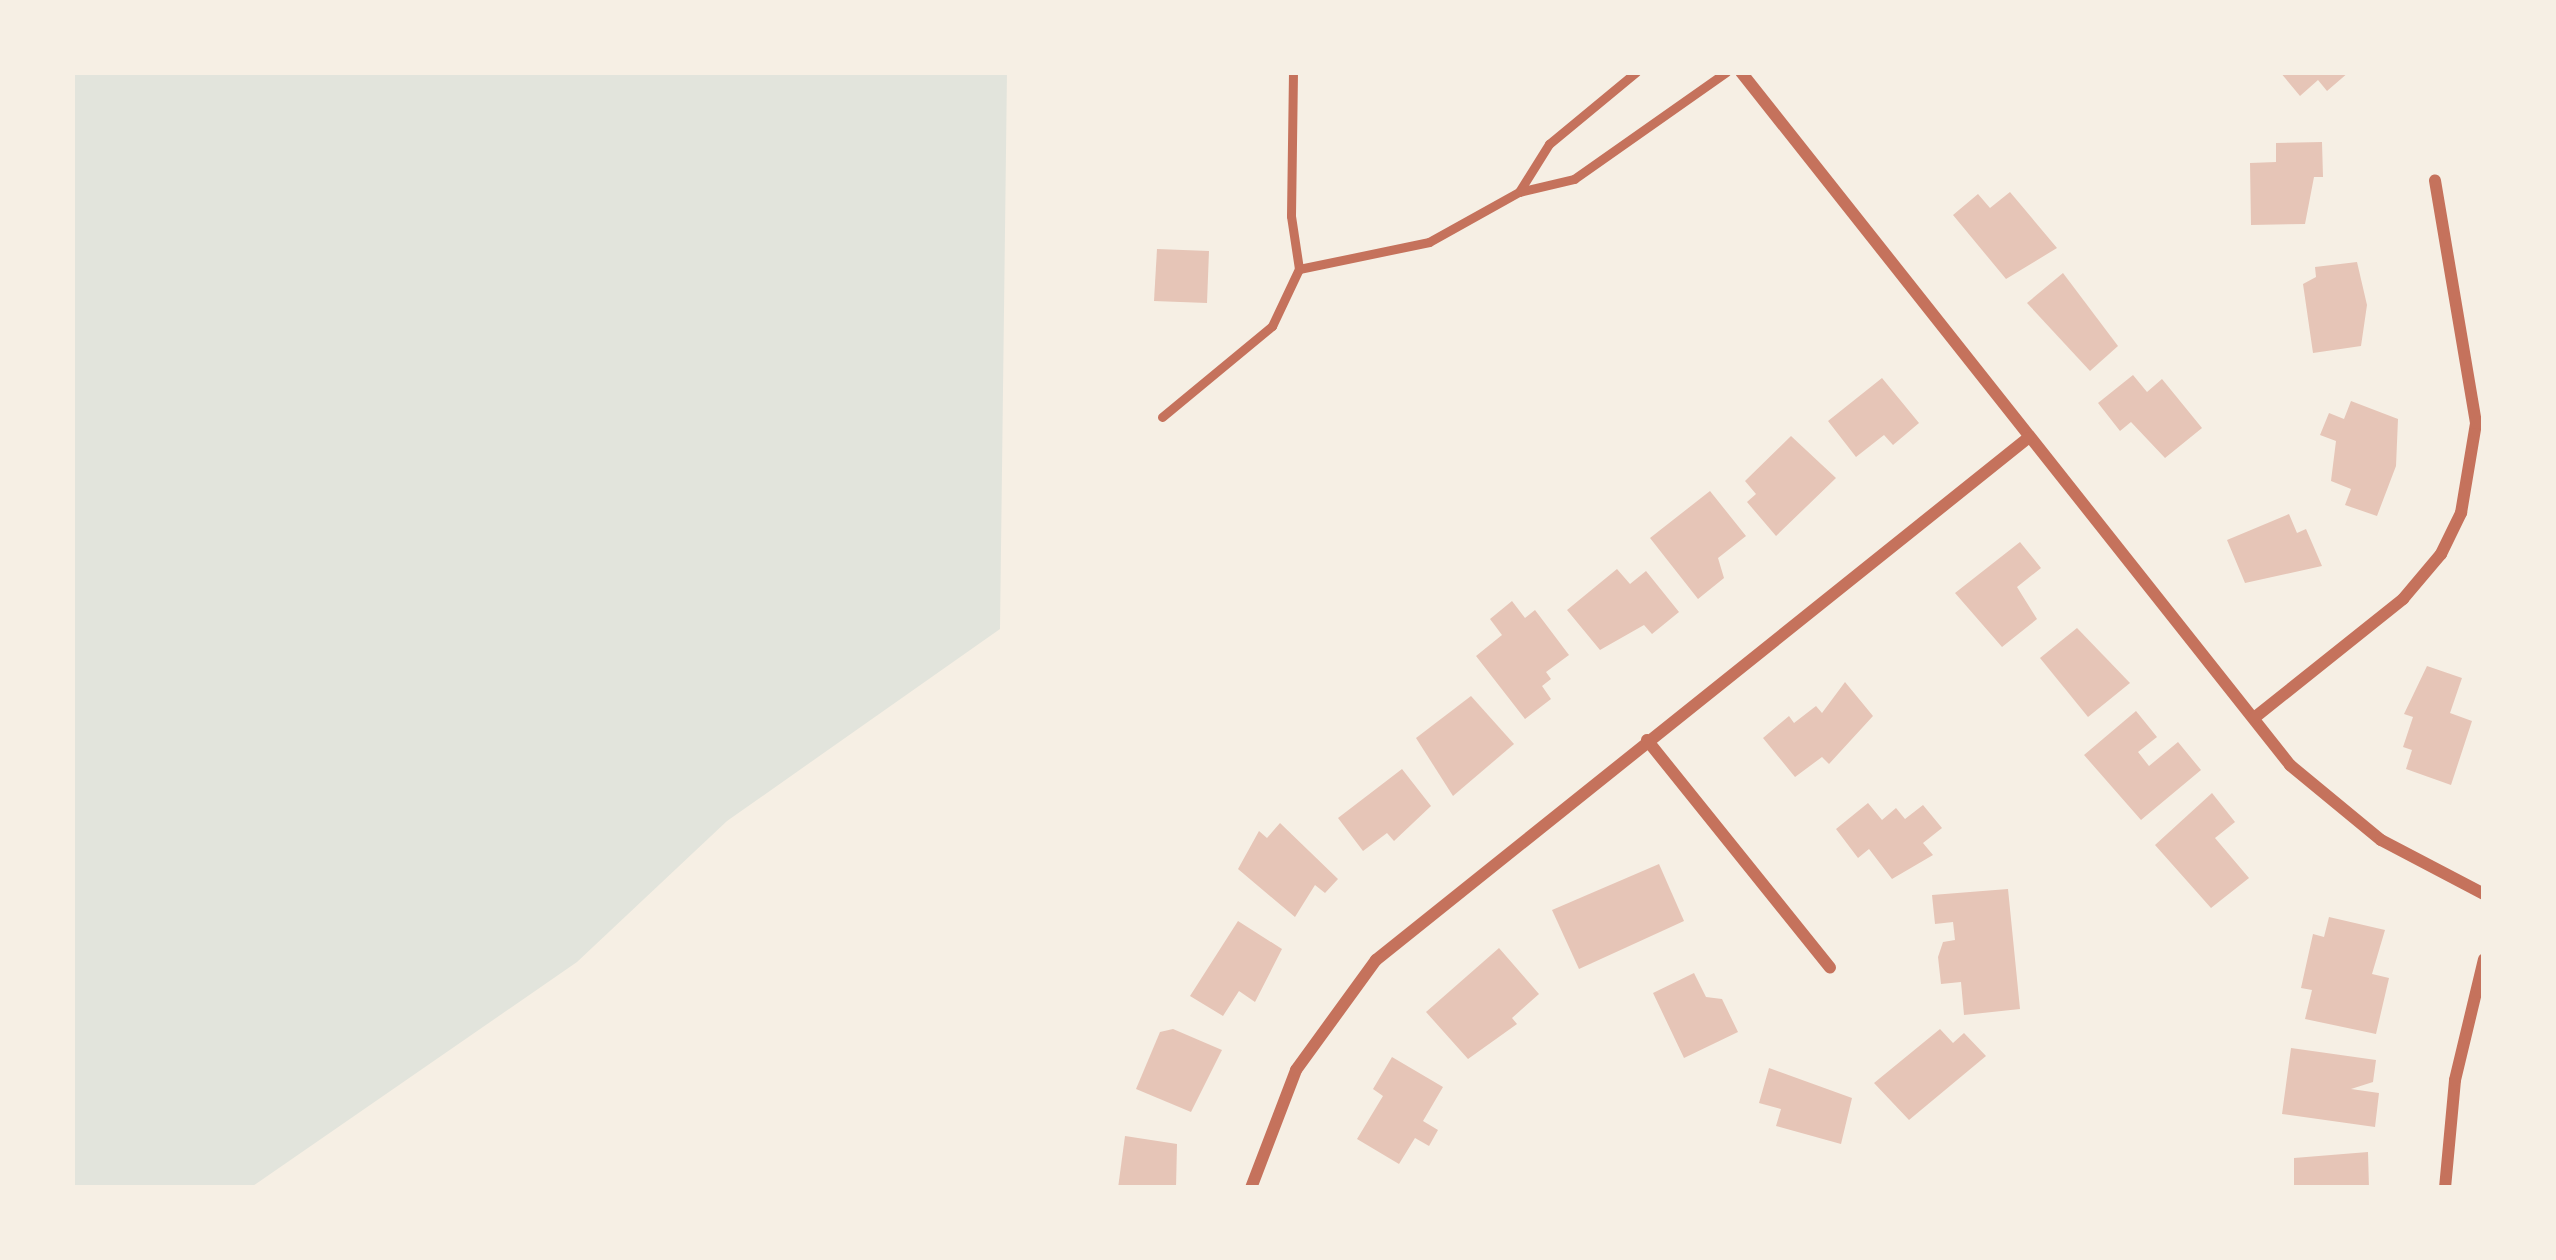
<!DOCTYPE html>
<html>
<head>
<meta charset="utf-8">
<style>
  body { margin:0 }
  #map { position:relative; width:2556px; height:1260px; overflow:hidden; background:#f6efe4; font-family:Poppins,sans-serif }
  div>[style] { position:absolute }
  .green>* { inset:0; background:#e2e4dc }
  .building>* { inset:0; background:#e6c5b7 }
  .service>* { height:9px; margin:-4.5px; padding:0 4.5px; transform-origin:4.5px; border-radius:4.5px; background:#c5725c }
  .minor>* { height:12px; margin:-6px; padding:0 6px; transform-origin:6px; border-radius:6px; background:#c5725c }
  span { translate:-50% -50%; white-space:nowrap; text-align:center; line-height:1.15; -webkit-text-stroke:9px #f6efe4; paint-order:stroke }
  .frame { position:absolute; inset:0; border:75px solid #f6efe4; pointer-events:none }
</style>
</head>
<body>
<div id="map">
  <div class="green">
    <i style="clip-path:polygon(72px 72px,1007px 72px,1000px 629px,727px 821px,577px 962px,250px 1188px,72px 1188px)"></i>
  </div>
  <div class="building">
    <i style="clip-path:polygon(2280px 72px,2349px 72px,2327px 91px,2318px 80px,2300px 96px)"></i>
    <i style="clip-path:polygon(2322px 142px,2323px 177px,2314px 177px,2305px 224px,2251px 225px,2250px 163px,2276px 162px,2276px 143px)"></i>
    <i style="clip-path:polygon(2010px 192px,2057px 248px,2006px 279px,1953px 215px,1978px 194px,1990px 208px)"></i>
    <i style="clip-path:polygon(1157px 249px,1209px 251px,1207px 303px,1154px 301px)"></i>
    <i style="clip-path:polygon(2357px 262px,2367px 305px,2361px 346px,2313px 353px,2303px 284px,2316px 277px,2315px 267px)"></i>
    <i style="clip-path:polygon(2063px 273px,2118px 346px,2090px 371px,2027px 303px)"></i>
    <i style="clip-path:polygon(2133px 375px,2147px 392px,2162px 379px,2202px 428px,2165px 458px,2131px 422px,2120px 431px,2098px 403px)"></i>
    <i style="clip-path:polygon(1882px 378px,1919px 423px,1893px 445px,1884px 435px,1856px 457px,1828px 421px)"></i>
    <i style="clip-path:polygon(2351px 401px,2398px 419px,2396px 466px,2377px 516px,2345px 505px,2351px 489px,2331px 481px,2336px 441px,2320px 435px,2329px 413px,2344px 419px)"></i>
    <i style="clip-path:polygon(1791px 436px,1836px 478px,1776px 536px,1747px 502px,1756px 494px,1745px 481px)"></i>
    <i style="clip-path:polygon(1710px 491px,1746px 536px,1718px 558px,1724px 578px,1698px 599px,1650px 538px)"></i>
    <i style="clip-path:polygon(2289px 514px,2297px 533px,2306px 529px,2322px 566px,2245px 583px,2227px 540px)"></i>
    <i style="clip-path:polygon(2020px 542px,2041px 568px,2017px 587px,2037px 619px,2002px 647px,1955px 593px)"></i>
    <i style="clip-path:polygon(1617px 569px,1630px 584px,1646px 571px,1679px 612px,1652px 634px,1644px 625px,1600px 650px,1567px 610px)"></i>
    <i style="clip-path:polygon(1512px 601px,1525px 618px,1535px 610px,1569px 655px,1546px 672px,1551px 679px,1542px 686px,1551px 699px,1525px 719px,1476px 656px,1502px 635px,1490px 619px)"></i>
    <i style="clip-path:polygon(2077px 628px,2130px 683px,2088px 717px,2040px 658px)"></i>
    <i style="clip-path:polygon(2427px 666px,2462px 678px,2450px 713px,2472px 721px,2451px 785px,2406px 769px,2412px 750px,2403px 747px,2413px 717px,2404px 714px)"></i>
    <i style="clip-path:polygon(1845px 682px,1873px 716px,1829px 764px,1822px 757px,1795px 777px,1763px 738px,1789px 716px,1794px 723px,1816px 706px,1822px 713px)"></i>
    <i style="clip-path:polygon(1471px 696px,1514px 744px,1453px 796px,1416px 738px)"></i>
    <i style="clip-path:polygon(2136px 711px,2157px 737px,2138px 752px,2149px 766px,2178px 742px,2201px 770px,2141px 820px,2084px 755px)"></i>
    <i style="clip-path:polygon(1402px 769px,1431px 806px,1394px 841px,1387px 833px,1363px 851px,1338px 818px)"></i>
    <i style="clip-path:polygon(2212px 793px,2235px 822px,2215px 838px,2249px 878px,2211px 908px,2155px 845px)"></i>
    <i style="clip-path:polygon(1868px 803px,1882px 820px,1896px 808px,1905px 819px,1923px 805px,1942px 828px,1923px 843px,1933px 855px,1892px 879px,1869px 849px,1858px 858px,1836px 829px)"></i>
    <i style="clip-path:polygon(1280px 823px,1338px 879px,1325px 893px,1315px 885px,1295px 917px,1238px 869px,1259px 831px,1267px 838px)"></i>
    <i style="clip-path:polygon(1659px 864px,1684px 921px,1579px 969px,1552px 910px)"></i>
    <i style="clip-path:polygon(2008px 889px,2020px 1009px,1964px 1015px,1961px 982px,1941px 984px,1938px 957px,1943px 942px,1955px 940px,1953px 922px,1935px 924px,1932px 895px)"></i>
    <i style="clip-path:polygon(2329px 917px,2385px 930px,2372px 974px,2389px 978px,2376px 1034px,2305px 1019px,2312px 990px,2301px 988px,2313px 934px,2324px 937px)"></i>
    <i style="clip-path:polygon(1238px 921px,1282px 949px,1255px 1002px,1239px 991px,1223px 1016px,1190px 996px)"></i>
    <i style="clip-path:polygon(1499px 948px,1539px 994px,1512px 1018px,1517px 1024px,1468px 1059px,1426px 1012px)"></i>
    <i style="clip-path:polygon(1694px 973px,1706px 997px,1722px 999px,1738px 1032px,1684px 1058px,1653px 993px)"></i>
    <i style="clip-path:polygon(1173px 1029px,1222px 1050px,1191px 1112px,1136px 1089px,1160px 1032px)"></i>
    <i style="clip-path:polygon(1940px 1029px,1953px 1043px,1964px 1033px,1986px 1056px,1909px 1120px,1874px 1083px)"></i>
    <i style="clip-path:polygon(2291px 1048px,2376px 1060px,2373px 1082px,2351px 1089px,2379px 1093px,2375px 1127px,2282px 1114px)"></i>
    <i style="clip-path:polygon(1392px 1057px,1443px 1087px,1423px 1121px,1438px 1130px,1429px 1146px,1415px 1138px,1399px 1164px,1357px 1139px,1383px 1096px,1373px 1089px)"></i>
    <i style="clip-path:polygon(1769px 1068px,1852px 1098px,1841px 1144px,1776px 1126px,1781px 1109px,1759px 1103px)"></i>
    <i style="clip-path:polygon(1125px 1136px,1177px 1144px,1176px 1188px,1118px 1188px)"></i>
    <i style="clip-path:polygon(2368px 1152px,2369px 1188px,2294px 1185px,2294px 1158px)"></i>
  </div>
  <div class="service">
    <i style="left:1293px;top:72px;width:144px;rotate:90.8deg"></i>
    <i style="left:1291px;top:216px;width:54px;rotate:81.4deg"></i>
    <i style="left:1519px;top:192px;width:57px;rotate:-58deg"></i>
    <i style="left:1549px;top:144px;width:113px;rotate:-39.6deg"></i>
    <i style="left:1162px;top:417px;width:143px;rotate:-39.6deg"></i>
    <i style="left:1272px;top:326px;width:63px;rotate:-64.7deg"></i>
    <i style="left:1299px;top:269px;width:133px;rotate:-11.7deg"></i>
    <i style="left:1429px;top:242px;width:103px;rotate:-29.1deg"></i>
    <i style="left:1519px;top:192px;width:57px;rotate:-13.3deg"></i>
    <i style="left:1574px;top:179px;width:186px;rotate:-35.1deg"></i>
  </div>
  <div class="minor">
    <i style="left:1741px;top:72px;width:884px;rotate:51.61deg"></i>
    <i style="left:2290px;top:765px;width:118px;rotate:39.5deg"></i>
    <i style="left:2381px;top:840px;width:116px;rotate:27.7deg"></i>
    <i style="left:2254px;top:718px;width:191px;rotate:-38.6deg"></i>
    <i style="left:2403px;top:599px;width:59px;rotate:-49.8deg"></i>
    <i style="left:2441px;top:554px;width:46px;rotate:-64deg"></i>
    <i style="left:2461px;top:513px;width:91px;rotate:-80.5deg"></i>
    <i style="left:2476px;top:423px;width:246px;rotate:-99.6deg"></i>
    <i style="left:1647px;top:740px;width:292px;rotate:51.2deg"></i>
    <i style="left:1251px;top:1188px;width:126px;rotate:-69.1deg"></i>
    <i style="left:1296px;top:1070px;width:136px;rotate:-54deg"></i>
    <i style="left:1376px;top:960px;width:835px;rotate:-38.68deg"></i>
    <i style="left:2445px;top:1188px;width:108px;rotate:-84.7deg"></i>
    <i style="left:2455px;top:1080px;width:124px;rotate:-76.5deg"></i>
  </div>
  <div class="frame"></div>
</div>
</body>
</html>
